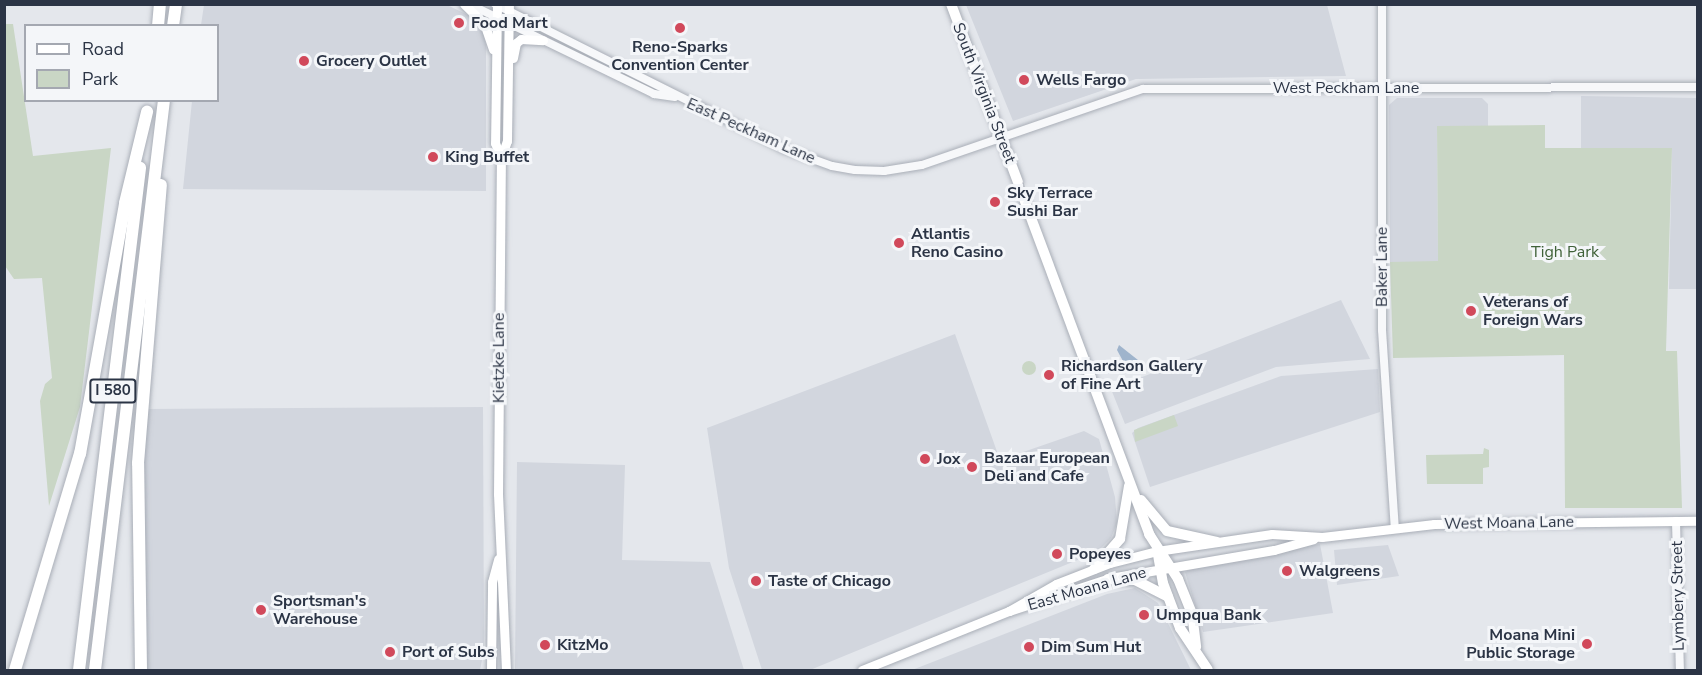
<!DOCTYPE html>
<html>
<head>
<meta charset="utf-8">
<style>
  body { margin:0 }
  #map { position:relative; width:1702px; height:675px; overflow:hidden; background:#e4e7ec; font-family:"Nunito Sans",sans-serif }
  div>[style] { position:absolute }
  .built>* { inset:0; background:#d2d6de }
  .green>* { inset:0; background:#c9d6c5 }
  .round { border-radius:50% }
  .water>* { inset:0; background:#9fb4cc }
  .primary-tunnel>* { height:10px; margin-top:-5px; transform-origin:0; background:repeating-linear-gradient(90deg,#bfc3cb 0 10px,transparent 0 15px) }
  .roads { filter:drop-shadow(0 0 2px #a9aeb7) drop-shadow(0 0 2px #a9aeb7) }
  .tertiary>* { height:8px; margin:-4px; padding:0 4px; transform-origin:4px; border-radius:4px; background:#f7f8fa }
  .secondary>* { height:9px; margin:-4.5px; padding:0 4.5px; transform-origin:4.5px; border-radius:4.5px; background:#fff }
  .primary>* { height:10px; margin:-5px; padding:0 5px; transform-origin:5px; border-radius:5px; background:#fff }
  .motorway>* { height:12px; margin:-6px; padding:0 6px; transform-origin:6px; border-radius:6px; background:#fff }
  .dots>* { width:16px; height:16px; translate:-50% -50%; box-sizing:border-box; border:3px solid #f4f6f9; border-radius:50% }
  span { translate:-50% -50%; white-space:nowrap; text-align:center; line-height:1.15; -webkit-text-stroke:6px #f4f6f9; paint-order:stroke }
  .shield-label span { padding:2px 4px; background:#f4f6f9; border:2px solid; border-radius:4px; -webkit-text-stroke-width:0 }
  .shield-label { font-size:15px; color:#2b3445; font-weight:700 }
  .poi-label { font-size:16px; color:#2b3445; font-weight:700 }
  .left { translate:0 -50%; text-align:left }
  .right { translate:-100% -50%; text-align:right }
  .street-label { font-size:16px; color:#2b3445 }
  .park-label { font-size:16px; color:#3f6138 }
  .frame { position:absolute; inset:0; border:6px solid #2b3445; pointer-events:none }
  .legend { position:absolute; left:24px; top:24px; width:195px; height:78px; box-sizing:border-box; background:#f4f6f9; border:2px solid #a4a8b1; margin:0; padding:8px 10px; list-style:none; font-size:18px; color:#2b3445 }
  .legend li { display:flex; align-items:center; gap:12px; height:30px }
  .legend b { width:30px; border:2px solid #a4a8b1 }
</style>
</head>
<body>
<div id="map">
  <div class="built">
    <i style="clip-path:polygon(204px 5px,447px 5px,472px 17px,483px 31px,486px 45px,486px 191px,183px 189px,192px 101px,218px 100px,218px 26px,201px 25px)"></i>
    <i style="clip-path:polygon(966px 5px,1327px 5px,1346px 76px,1136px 79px,1013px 121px)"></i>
    <i style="clip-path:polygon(1581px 96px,1697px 98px,1697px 289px,1669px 289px,1672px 148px,1581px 148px)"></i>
    <i style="clip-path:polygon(1397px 98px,1482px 98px,1488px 104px,1488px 126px,1437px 126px,1438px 262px,1390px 262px,1389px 105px)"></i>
    <i style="clip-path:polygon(1341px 300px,1370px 359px,1276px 367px,1125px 424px,1111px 389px)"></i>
    <i style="clip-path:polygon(955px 334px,1000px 460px,1084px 431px,1099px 439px,1115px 497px,1117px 523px,1111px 538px,1097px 552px,810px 670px,762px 670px,729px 568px,707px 428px)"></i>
    <i style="clip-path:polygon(1378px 369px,1380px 412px,1150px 487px,1132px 433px,1138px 428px,1281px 376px)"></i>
    <i style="clip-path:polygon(483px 407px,484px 650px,480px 670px,147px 670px,140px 489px,147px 409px)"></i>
    <i style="clip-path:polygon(517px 462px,625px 465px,622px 560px,710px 562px,744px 670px,515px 670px)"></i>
    <i style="clip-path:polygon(1320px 544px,1333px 613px,1203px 632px,1185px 572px,1206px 562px)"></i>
    <i style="clip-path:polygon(1388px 545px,1399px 576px,1337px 585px,1334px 550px)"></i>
    <i style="clip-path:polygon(1135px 588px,1158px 603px,1191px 670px,912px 670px,1107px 594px)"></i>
  </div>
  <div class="green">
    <i style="clip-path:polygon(5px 24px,13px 24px,33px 156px,111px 148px,80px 407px,49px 506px,40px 401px,45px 384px,52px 378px,42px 278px,14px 279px,5px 266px)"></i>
    <i style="clip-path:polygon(1545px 125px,1545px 148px,1672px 148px,1666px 351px,1677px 351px,1682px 508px,1565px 508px,1564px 355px,1393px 358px,1390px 262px,1438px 261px,1437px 126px)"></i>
    <i class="round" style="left:1022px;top:361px;width:14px;height:14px"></i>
    <i style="clip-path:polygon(1174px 415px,1178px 426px,1135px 442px,1134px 430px)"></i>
    <i style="clip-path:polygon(1484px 448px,1489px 450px,1489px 467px,1483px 468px,1483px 484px,1427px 484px,1426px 455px,1483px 454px)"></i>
  </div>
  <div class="water">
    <i style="clip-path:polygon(1119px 345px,1143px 364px,1143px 368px,1132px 368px,1124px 363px,1117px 350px)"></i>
  </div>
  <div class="primary-tunnel">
    <i style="left:1018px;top:182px;width:18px;rotate:71deg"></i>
  </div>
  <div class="roads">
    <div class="tertiary">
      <i style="left:469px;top:4px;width:206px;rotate:25.9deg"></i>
      <i style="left:654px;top:94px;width:21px;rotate:8deg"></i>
      <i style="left:495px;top:4px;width:321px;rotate:26.6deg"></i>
      <i style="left:782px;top:148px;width:53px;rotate:19.8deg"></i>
      <i style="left:832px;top:166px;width:23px;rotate:10deg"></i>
      <i style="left:855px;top:170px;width:29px;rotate:2deg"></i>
      <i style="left:884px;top:171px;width:38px;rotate:-9deg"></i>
      <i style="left:922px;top:165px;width:234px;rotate:-19deg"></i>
      <i style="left:1143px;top:89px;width:555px;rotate:-0.21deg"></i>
      <i style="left:1382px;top:4px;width:326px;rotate:90deg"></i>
      <i style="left:1382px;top:330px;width:199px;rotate:86.3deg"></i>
      <i style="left:1676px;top:521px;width:149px;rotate:88.5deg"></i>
    </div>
    <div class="secondary">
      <i style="left:464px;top:4px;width:28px;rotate:44deg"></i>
      <i style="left:484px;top:23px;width:28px;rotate:71deg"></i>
      <i style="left:497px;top:4px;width:139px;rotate:90.8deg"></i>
      <i style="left:495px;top:143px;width:16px;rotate:68deg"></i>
      <i style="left:513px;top:58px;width:15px;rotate:-79deg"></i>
      <i style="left:516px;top:43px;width:6px;rotate:-39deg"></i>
      <i style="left:521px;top:39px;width:22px;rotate:3deg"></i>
      <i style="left:1009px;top:611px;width:54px;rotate:-29.9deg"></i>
      <i style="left:1056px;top:584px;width:58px;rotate:-21.3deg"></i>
      <i style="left:1110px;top:563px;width:49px;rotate:-14.3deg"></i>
      <i style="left:1157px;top:551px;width:116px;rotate:-8.4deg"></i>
      <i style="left:1272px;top:534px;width:50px;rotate:3.4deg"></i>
      <i style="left:1322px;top:537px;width:113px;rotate:-6.6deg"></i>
      <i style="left:1434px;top:524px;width:264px;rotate:-0.7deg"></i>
      <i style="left:491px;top:670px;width:88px;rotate:-89.3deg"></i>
      <i style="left:492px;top:582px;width:24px;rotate:-75deg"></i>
      <i style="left:506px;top:670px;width:176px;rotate:-92.6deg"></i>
      <i style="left:498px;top:494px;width:336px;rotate:-89.5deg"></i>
      <i style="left:501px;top:158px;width:18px;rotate:-71deg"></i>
      <i style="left:507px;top:141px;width:137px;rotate:-89.2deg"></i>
      <i style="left:862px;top:670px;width:158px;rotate:-21.9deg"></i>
      <i style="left:1009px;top:611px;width:106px;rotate:-18.1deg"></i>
      <i style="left:1110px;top:578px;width:166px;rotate:-9.7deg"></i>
      <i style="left:1274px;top:550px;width:41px;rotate:-15.4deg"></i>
    </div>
    <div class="primary">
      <i style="left:951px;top:4px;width:190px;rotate:69.4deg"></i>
      <i style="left:1024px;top:199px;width:358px;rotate:69.5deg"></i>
      <i style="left:1149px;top:534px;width:54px;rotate:57.2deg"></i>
      <i style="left:1178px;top:579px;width:37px;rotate:68deg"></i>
      <i style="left:1192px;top:613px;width:34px;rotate:83deg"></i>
      <i style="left:1141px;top:500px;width:40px;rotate:50deg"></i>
      <i style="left:1167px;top:531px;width:51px;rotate:12.4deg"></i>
      <i style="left:1158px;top:555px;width:28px;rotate:80deg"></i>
      <i style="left:1163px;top:583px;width:48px;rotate:69.3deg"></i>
      <i style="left:1180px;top:628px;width:50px;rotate:56.3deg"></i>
      <i style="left:1094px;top:569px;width:40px;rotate:-49deg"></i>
      <i style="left:1120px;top:539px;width:54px;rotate:-80.4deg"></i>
      <i style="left:1108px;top:579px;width:27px;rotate:2deg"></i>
      <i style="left:1135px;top:580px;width:37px;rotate:27deg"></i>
    </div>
    <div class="motorway">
      <i style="left:158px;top:26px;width:22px;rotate:-85deg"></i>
      <i style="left:173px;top:26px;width:22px;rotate:-82deg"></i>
      <i style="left:15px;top:670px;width:226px;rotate:-73.3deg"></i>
      <i style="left:80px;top:454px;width:255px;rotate:-79.8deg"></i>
      <i style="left:125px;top:203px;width:94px;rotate:-76.4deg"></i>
      <i style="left:79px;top:670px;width:506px;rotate:-83.07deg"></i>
      <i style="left:95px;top:670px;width:574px;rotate:-83.1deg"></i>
      <i style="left:141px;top:670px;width:207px;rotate:-90.8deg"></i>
      <i style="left:138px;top:463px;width:279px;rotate:-85.3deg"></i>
    </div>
  </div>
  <div class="dots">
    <i style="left:459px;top:23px;background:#d1495b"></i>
    <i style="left:680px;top:28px;background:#d1495b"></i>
    <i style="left:304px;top:61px;background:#d1495b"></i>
    <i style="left:1024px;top:80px;background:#d1495b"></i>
    <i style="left:433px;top:157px;background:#d1495b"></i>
    <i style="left:995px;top:202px;background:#d1495b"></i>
    <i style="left:899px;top:243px;background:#d1495b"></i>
    <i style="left:1471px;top:311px;background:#d1495b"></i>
    <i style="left:1049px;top:375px;background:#d1495b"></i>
    <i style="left:925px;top:459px;background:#d1495b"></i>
    <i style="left:972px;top:467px;background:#d1495b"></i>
    <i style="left:1057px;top:554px;background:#d1495b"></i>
    <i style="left:1287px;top:571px;background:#d1495b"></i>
    <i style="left:756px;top:581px;background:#d1495b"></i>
    <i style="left:261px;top:610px;background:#d1495b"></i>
    <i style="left:1144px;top:615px;background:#d1495b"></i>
    <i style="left:1587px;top:644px;background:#d1495b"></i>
    <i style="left:545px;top:645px;background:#d1495b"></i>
    <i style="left:1029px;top:647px;background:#d1495b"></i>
    <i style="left:390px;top:652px;background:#d1495b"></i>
  </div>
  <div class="shield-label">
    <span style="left:113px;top:391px">I 580</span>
  </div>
  <div class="poi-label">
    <span class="left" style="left:471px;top:23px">Food Mart</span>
    <span style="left:680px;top:56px">Reno-Sparks<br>Convention Center</span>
    <span class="left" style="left:316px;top:61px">Grocery Outlet</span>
    <span class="left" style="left:1036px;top:80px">Wells Fargo</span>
    <span class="left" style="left:445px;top:157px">King Buffet</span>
    <span class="left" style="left:1007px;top:202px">Sky Terrace<br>Sushi Bar</span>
    <span class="left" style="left:911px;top:243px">Atlantis<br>Reno Casino</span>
    <span class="left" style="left:1483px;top:311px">Veterans of<br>Foreign Wars</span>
    <span class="left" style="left:1061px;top:375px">Richardson Gallery<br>of Fine Art</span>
    <span class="left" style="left:984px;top:467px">Bazaar European<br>Deli and Cafe</span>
    <span class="left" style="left:937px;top:459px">Jox</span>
    <span class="left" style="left:1069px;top:554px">Popeyes</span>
    <span class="left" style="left:1299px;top:571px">Walgreens</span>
    <span class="left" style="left:768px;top:581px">Taste of Chicago</span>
    <span class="left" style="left:273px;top:610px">Sportsman's<br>Warehouse</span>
    <span class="left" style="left:1156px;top:615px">Umpqua Bank</span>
    <span class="right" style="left:1575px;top:644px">Moana Mini<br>Public Storage</span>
    <span class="left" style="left:557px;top:645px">KitzMo</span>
    <span class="left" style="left:1041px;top:647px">Dim Sum Hut</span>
    <span class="left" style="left:402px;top:652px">Port of Subs</span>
  </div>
  <div class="street-label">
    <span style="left:1346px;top:88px">West Peckham Lane</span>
    <span style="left:984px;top:93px;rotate:69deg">South Virginia Street</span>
    <span style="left:751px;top:131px;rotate:24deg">East Peckham Lane</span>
    <span style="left:1382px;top:267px;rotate:-90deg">Baker Lane</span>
    <span style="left:499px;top:358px;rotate:-90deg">Kietzke Lane</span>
    <span style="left:1509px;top:523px;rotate:-1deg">West Moana Lane</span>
    <span style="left:1087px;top:589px;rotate:-16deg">East Moana Lane</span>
    <span style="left:1678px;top:596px;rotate:-91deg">Lymbery Street</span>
  </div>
  <div class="park-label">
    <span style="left:1565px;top:252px">Tigh Park</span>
  </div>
  <div class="frame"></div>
  <ul class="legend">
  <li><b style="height:8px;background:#fff"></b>Road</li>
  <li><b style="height:16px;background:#c9d6c5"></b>Park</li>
  </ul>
</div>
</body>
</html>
